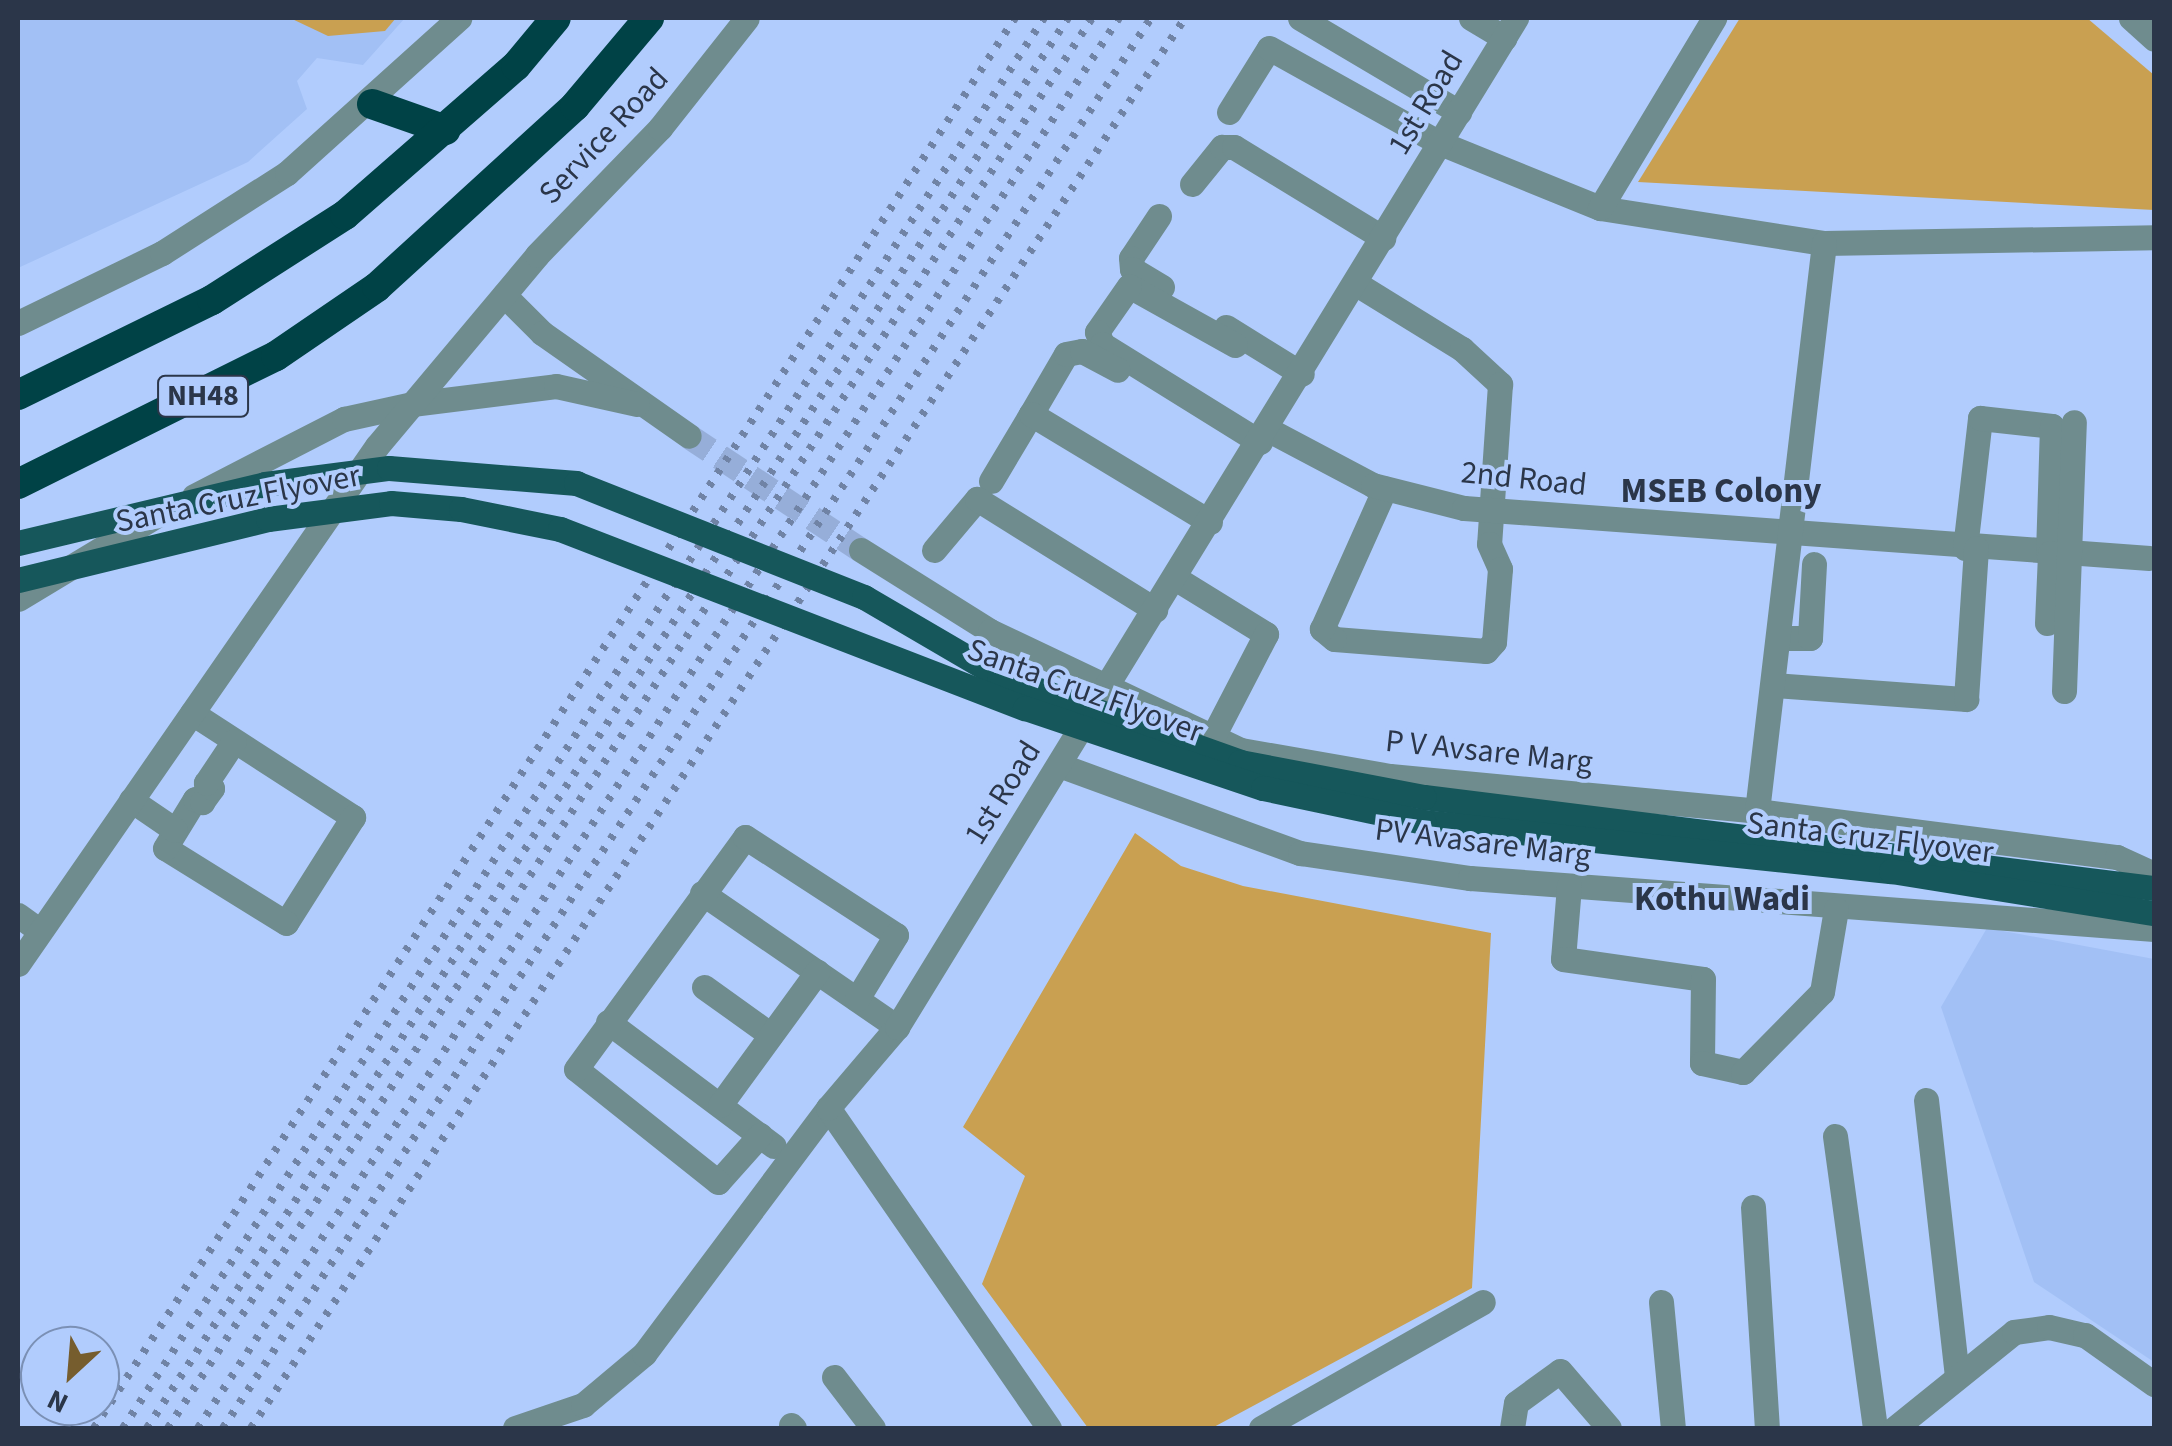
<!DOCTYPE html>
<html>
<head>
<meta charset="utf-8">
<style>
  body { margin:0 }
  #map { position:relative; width:2172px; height:1446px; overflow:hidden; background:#b1ccfd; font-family:"Source Sans 3",sans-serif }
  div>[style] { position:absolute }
  .built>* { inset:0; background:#a2c0f5 }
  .green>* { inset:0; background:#c9a051 }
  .minor-tunnel>* { height:25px; margin-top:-12.5px; transform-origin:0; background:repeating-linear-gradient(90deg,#96aed9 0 25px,transparent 0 37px) }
  .minor>* { height:25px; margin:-12.5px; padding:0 12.5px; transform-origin:12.5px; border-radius:12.5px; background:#6f8c8e }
  .major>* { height:25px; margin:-12.5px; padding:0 12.5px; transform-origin:12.5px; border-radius:12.5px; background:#16575b }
  .highway>* { height:30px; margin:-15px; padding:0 15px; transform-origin:15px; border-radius:15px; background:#004246 }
  .rail>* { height:8px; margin-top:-4px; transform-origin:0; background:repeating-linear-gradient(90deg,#7083a5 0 5px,transparent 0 15px) }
  .major-bridge>* { height:25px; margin:-12.5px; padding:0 12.5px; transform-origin:12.5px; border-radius:12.5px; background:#16575b }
  span { translate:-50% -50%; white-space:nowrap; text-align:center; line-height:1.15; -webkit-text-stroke:8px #b1ccfd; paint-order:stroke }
  .shield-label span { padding:2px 8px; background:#b1ccfd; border:2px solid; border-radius:8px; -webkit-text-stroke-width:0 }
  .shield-label { font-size:30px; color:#2b3649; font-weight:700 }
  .street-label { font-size:32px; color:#2b3649 }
  .neighbourhood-label { font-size:35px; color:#2b3649; font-weight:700 }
  .frame { position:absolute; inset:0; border:20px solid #2b3649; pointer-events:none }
  .north { position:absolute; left:20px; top:1326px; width:100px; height:100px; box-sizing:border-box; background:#b1ccfd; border:2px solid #7b90b5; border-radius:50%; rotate:206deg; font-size:28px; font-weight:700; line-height:40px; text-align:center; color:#2b3649 }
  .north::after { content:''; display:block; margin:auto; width:35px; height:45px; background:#765d2e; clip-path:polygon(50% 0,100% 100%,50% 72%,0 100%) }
</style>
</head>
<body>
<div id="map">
  <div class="built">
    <i style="clip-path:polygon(18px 18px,405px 18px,363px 65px,317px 58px,297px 81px,307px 109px,248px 162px,18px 268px)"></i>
    <i style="clip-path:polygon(1987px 928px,2154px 959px,2154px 1362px,2034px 1282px,1941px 1007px)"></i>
  </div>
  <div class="green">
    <i style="clip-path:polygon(290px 18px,396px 18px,385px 31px,328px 36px)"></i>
    <i style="clip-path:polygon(1740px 18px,2087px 18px,2154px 75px,2154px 210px,1638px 182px)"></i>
    <i style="clip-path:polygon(1135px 833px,1181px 866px,1243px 886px,1491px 933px,1472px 1288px,1212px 1428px,1088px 1428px,982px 1284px,1025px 1176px,963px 1127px)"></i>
  </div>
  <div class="minor-tunnel">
    <i style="left:689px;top:436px;width:206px;rotate:33.5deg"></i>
  </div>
  <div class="minor">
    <i style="left:1300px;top:18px;width:185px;rotate:30.6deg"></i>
    <i style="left:1471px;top:18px;width:39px;rotate:31deg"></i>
    <i style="left:2131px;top:18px;width:31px;rotate:42deg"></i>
    <i style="left:1229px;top:112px;width:75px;rotate:-58deg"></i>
    <i style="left:1269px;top:48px;width:196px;rotate:29.1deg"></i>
    <i style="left:1440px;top:143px;width:173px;rotate:22.1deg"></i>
    <i style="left:1600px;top:208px;width:227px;rotate:8.9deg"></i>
    <i style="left:1824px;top:243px;width:330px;rotate:-1deg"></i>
    <i style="left:1192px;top:184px;width:48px;rotate:-51deg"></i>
    <i style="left:1222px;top:147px;width:12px"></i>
    <i style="left:1234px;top:147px;width:175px;rotate:31.4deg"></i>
    <i style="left:1600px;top:208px;width:222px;rotate:-59deg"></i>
    <i style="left:1159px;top:216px;width:50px;rotate:123.7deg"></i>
    <i style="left:1131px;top:258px;width:11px;rotate:85deg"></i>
    <i style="left:1132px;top:269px;width:35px;rotate:31deg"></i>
    <i style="left:1355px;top:283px;width:126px;rotate:31.7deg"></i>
    <i style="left:1462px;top:349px;width:52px;rotate:42.6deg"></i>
    <i style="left:1500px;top:384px;width:160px;rotate:93.9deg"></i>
    <i style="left:1489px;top:544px;width:27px;rotate:66deg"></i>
    <i style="left:1500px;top:569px;width:73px;rotate:94.7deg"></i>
    <i style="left:1494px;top:642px;width:12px;rotate:132deg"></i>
    <i style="left:1486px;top:651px;width:152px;rotate:-175.5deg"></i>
    <i style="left:1334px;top:639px;width:16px;rotate:-140deg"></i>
    <i style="left:1322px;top:629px;width:154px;rotate:-65.9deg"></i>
    <i style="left:504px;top:295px;width:54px;rotate:45deg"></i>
    <i style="left:542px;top:333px;width:179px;rotate:35deg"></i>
    <i style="left:18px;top:323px;width:160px;rotate:-25.9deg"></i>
    <i style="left:162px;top:253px;width:148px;rotate:-32.6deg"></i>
    <i style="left:287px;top:173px;width:232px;rotate:-42deg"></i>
    <i style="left:1226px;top:327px;width:89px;rotate:31.7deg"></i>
    <i style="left:1235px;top:345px;width:121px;rotate:-150.9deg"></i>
    <i style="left:1129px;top:286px;width:56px;rotate:124.8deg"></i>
    <i style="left:1097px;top:332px;width:13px;rotate:67deg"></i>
    <i style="left:1102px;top:344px;width:186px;rotate:31.8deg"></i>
    <i style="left:1031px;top:414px;width:69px;rotate:-59.7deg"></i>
    <i style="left:1066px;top:354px;width:16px;rotate:-11deg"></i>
    <i style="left:1082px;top:351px;width:40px;rotate:28deg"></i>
    <i style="left:1269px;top:430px;width:118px;rotate:27.9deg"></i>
    <i style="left:1373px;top:485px;width:94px;rotate:14.2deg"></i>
    <i style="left:1464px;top:508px;width:687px;rotate:4.17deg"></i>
    <i style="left:991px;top:481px;width:78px;rotate:-59.2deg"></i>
    <i style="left:1031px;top:414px;width:209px;rotate:31.1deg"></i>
    <i style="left:194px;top:496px;width:169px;rotate:-27.2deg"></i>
    <i style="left:344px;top:419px;width:70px;rotate:-12.4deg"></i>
    <i style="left:412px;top:404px;width:145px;rotate:-7.1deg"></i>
    <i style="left:556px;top:386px;width:83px;rotate:12.5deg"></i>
    <i style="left:1965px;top:548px;width:131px;rotate:-83.4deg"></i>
    <i style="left:1980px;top:418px;width:72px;rotate:6.3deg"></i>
    <i style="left:2052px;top:426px;width:127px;rotate:91.8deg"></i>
    <i style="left:861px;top:550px;width:152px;rotate:32.1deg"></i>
    <i style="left:990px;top:631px;width:278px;rotate:25.4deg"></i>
    <i style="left:1241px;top:750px;width:151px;rotate:9.9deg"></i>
    <i style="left:1390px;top:776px;width:369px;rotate:5.4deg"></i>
    <i style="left:1757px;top:811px;width:363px;rotate:7.3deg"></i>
    <i style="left:2117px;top:857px;width:41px;rotate:24.7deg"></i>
    <i style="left:934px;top:550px;width:67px;rotate:-49.9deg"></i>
    <i style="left:977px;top:499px;width:210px;rotate:31.9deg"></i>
    <i style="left:1175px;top:578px;width:107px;rotate:31.6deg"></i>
    <i style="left:1266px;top:634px;width:117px;rotate:117.4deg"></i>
    <i style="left:18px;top:599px;width:165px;rotate:-31.1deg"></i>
    <i style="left:2047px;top:623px;width:70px;rotate:-87.5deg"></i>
    <i style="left:1780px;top:638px;width:30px"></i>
    <i style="left:1810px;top:638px;width:74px;rotate:-86.9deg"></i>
    <i style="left:1774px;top:685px;width:193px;rotate:4.2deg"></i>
    <i style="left:1966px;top:699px;width:151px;rotate:-86.2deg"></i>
    <i style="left:2064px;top:691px;width:269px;rotate:-87.9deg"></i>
    <i style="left:192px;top:713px;width:192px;rotate:32.9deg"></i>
    <i style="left:353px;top:817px;width:125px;rotate:122.3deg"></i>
    <i style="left:286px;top:923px;width:142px;rotate:-148.2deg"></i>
    <i style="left:165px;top:848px;width:57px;rotate:-58.5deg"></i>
    <i style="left:195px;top:799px;width:8px;rotate:23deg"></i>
    <i style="left:202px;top:802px;width:17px;rotate:-54deg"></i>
    <i style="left:212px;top:788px;width:8px;rotate:-140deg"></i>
    <i style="left:206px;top:783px;width:50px;rotate:-56.3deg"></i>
    <i style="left:1059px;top:765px;width:257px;rotate:20.1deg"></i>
    <i style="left:1300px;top:853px;width:172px;rotate:8.4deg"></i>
    <i style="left:1470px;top:878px;width:686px;rotate:4.26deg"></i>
    <i style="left:131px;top:800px;width:53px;rotate:34.3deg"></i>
    <i style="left:1757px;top:811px;width:572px;rotate:-83.27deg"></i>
    <i style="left:1569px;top:886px;width:73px;rotate:94.7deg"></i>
    <i style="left:1563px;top:959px;width:141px;rotate:8.1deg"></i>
    <i style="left:1703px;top:979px;width:84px;rotate:90.7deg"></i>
    <i style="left:1702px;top:1063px;width:42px;rotate:12.4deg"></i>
    <i style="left:1743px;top:1072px;width:112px;rotate:-45.4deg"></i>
    <i style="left:1822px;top:992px;width:84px;rotate:-80.4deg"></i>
    <i style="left:702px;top:893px;width:237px;rotate:34.5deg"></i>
    <i style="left:18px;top:915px;width:27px;rotate:36deg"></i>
    <i style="left:18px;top:964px;width:630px;rotate:-55.28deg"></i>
    <i style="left:377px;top:446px;width:249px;rotate:-50deg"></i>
    <i style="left:537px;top:255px;width:177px;rotate:-45.9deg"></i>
    <i style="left:660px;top:128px;width:140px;rotate:-51.7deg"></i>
    <i style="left:704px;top:987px;width:82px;rotate:35.6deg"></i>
    <i style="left:608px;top:1022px;width:207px;rotate:36.8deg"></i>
    <i style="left:1926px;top:1100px;width:278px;rotate:83.6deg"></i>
    <i style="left:720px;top:1105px;width:165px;rotate:-53.9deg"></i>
    <i style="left:760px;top:1135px;width:63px;rotate:131.8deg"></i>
    <i style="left:718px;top:1182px;width:181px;rotate:-141.5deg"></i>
    <i style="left:576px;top:1069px;width:287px;rotate:-53.9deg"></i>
    <i style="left:745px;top:837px;width:180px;rotate:33deg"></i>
    <i style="left:896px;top:935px;width:75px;rotate:121.4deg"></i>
    <i style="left:1835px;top:1136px;width:295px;rotate:82.2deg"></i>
    <i style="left:1753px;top:1207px;width:221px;rotate:86.4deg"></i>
    <i style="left:1661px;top:1302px;width:127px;rotate:84.6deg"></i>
    <i style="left:834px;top:1377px;width:64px;rotate:52.6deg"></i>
    <i style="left:791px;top:1425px;width:4px;rotate:45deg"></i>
    <i style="left:515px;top:1428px;width:72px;rotate:-18.7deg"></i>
    <i style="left:583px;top:1405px;width:80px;rotate:-39.9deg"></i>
    <i style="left:644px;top:1354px;width:307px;rotate:-53.2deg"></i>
    <i style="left:1049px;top:1428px;width:389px;rotate:-124.6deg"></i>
    <i style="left:828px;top:1108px;width:106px;rotate:-49.6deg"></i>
    <i style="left:897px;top:1027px;width:1184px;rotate:-58.47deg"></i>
    <i style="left:1261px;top:1428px;width:255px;rotate:-29.6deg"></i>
    <i style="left:1512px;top:1428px;width:25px;rotate:-81deg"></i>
    <i style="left:1516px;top:1403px;width:54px;rotate:-36deg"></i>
    <i style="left:1560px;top:1371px;width:75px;rotate:49.3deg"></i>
    <i style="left:1895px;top:1428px;width:153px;rotate:-38.9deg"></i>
    <i style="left:2014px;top:1332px;width:35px;rotate:-8deg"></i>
    <i style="left:2049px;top:1327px;width:37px;rotate:13deg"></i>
    <i style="left:2085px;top:1335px;width:85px;rotate:35.4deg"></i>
  </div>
  <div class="major">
    <i style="left:1424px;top:797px;width:736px;rotate:7.11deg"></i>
    <i style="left:1423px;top:822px;width:471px;rotate:6deg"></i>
    <i style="left:1891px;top:871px;width:266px;rotate:9.1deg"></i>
  </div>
  <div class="highway">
    <i style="left:372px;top:104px;width:78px;rotate:19.4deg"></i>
    <i style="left:18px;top:395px;width:216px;rotate:-26.1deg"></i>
    <i style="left:212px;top:300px;width:158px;rotate:-32.6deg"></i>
    <i style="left:345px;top:215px;width:227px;rotate:-41.1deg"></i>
    <i style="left:516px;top:66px;width:62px;rotate:-50.2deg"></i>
    <i style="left:18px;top:484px;width:288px;rotate:-26.4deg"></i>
    <i style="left:276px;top:356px;width:122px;rotate:-34.3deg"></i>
    <i style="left:377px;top:287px;width:268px;rotate:-42.4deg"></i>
    <i style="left:575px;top:106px;width:115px;rotate:-49.9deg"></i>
  </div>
  <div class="rail">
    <i style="left:94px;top:1428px;width:1684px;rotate:-56.85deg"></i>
    <i style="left:123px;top:1428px;width:1684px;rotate:-56.85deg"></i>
    <i style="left:147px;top:1428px;width:1684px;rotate:-56.85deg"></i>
    <i style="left:168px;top:1428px;width:1686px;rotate:-56.76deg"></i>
    <i style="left:198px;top:1428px;width:1684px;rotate:-56.85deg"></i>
    <i style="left:223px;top:1428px;width:1688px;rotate:-56.65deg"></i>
    <i style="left:251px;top:1428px;width:1691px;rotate:-56.48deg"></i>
  </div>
  <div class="major-bridge">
    <i style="left:18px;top:543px;width:254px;rotate:-13.4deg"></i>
    <i style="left:265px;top:484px;width:125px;rotate:-7.4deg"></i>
    <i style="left:389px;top:468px;width:188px;rotate:4.6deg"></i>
    <i style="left:576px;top:483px;width:310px;rotate:21.6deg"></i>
    <i style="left:864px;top:597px;width:156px;rotate:30.3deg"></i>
    <i style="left:999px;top:676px;width:256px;rotate:19.6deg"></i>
    <i style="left:1240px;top:762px;width:187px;rotate:10.8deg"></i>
    <i style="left:18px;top:580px;width:257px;rotate:-13.7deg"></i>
    <i style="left:268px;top:519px;width:124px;rotate:-7.4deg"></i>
    <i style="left:391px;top:503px;width:70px;rotate:4.9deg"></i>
    <i style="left:461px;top:509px;width:101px;rotate:11.4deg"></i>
    <i style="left:560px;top:529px;width:498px;rotate:21.1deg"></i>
    <i style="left:1025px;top:708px;width:251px;rotate:18.6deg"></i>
    <i style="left:1263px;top:788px;width:164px;rotate:12deg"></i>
  </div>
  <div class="shield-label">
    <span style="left:203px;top:396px">NH48</span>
  </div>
  <div class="street-label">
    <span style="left:1426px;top:103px;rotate:-59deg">1st Road</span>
    <span style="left:604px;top:136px;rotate:-47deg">Service Road</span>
    <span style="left:1524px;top:479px;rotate:6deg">2nd Road</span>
    <span style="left:238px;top:499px;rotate:-11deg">Santa Cruz Flyover</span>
    <span style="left:1085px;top:691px;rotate:20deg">Santa Cruz Flyover</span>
    <span style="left:1489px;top:752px;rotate:6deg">P V Avsare Marg</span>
    <span style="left:1003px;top:793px;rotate:-58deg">1st Road</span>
    <span style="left:1870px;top:838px;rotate:7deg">Santa Cruz Flyover</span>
    <span style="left:1483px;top:843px;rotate:7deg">PV Avasare Marg</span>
  </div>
  <div class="neighbourhood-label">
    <span style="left:1721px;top:491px">MSEB Colony</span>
    <span style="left:1722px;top:899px">Kothu Wadi</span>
  </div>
  <div class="frame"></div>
  <div class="north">N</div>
</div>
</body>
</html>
